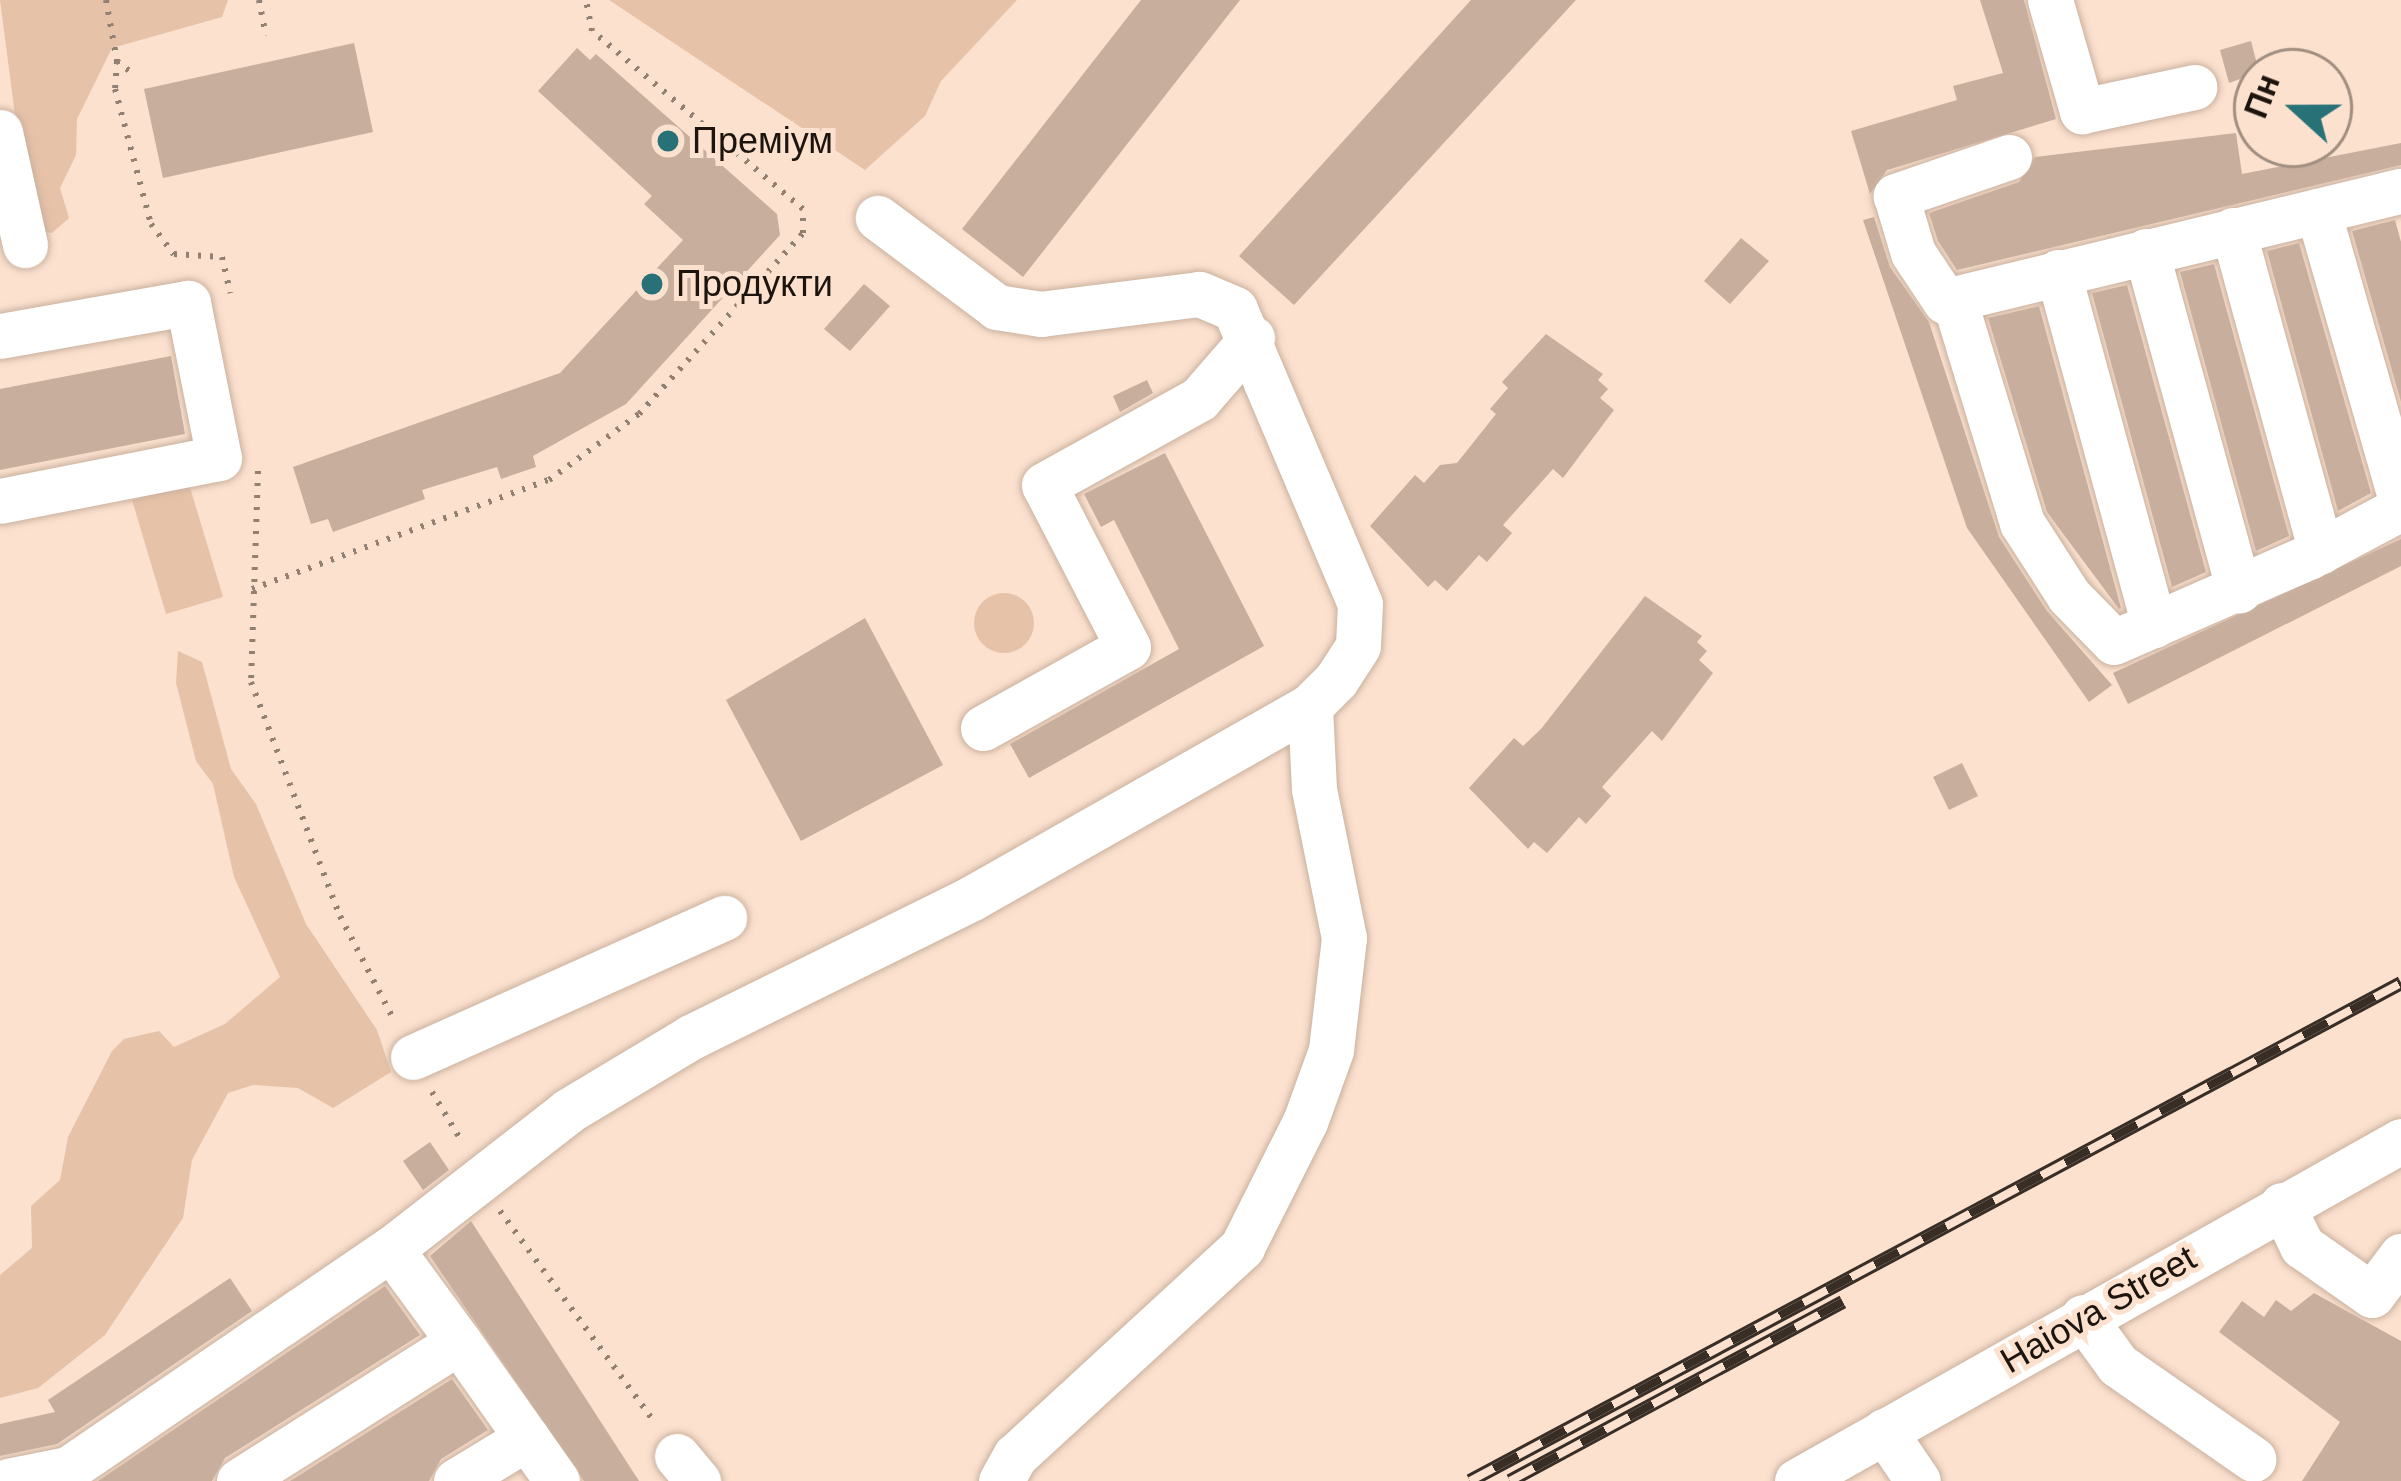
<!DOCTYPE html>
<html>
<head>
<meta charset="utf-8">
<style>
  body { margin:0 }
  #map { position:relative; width:2401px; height:1481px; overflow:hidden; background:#fbe1ce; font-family:Arial,sans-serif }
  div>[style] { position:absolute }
  .green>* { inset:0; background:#e6c2a8 }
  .round { border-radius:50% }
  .building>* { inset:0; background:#c8af9d }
  .path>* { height:6px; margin-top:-3px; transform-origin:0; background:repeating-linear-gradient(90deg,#928073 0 3px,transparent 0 12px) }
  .roads { filter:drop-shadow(0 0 3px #cab19f) drop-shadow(0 0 3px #cab19f) }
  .minor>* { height:45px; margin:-22.5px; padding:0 22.5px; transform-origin:22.5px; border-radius:22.5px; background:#fff }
  .rail>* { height:14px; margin-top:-7px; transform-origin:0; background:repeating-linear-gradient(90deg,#fbe1ce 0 27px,#392e26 0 54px); box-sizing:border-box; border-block:3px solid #392e26 }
  .dots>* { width:33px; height:33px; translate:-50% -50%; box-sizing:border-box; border:6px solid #fbe1ce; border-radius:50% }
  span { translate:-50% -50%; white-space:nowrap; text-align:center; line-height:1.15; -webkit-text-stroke:10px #fbe1ce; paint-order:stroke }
  .poi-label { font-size:36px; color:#1d140e }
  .left { translate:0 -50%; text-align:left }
  .street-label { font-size:36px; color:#1d140e }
  .north { position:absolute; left:2233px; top:48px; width:120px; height:120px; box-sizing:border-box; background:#fbe1ce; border:3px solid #a28f81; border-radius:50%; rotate:291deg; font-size:33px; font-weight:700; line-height:48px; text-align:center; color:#1d140e }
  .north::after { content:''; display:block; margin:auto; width:42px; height:54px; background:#287277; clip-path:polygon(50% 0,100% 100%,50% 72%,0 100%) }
</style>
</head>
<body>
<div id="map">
  <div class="green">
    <i style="clip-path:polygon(0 0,228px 0,222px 17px,112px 48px,77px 119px,76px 155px,60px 188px,69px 218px,52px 233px,30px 230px)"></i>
    <i style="clip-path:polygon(609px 0,1017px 0,941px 81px,925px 116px,865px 170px)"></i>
    <i style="clip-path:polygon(189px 484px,223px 597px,166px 614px,132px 500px)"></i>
    <i class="round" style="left:974px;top:593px;width:60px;height:60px"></i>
    <i style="clip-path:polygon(178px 651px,202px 662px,231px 769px,256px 804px,306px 924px,377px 1030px,391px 1072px,333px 1108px,298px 1088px,253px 1085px,228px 1093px,192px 1160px,183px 1218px,105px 1335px,38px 1388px,0 1398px,0 1275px,32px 1248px,31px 1206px,60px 1180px,68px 1137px,112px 1051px,124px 1039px,159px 1031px,174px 1047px,225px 1024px,280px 977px,234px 877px,213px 784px,196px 761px,176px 683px)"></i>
  </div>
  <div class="building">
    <i style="clip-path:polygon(1141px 0,1240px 0,1023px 277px,962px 229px)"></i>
    <i style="clip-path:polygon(1471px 0,1576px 0,1294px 305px,1239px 256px)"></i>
    <i style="clip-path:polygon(1980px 0,2024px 0,2056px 119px,1887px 170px,1870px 194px,1851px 131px,1957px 100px,1953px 86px,2003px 73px)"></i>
    <i style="clip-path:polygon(2251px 41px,2259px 72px,2229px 83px,2220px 50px)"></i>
    <i style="clip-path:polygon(354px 43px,373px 132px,163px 178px,144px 89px)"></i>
    <i style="clip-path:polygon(577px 48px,590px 60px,596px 54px,777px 214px,780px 235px,626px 404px,533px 456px,536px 467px,501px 479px,497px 467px,422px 490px,425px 499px,333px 532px,328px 519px,311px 524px,293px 467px,560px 373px,683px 240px,644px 204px,652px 196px,538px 91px)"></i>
    <i style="clip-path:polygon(2236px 133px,2242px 174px,2401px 143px,2401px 165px,1957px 270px,1938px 241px,1929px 213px,2019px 182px,2035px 157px)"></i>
    <i style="clip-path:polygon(1874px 217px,1890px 267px,1929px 322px,1999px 537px,2047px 611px,2112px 685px,2089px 702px,1967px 528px,1863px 220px)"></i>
    <i style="clip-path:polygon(2395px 220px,2401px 242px,2401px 402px,2352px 231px)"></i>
    <i style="clip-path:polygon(1741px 238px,1769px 261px,1730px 304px,1704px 281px)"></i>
    <i style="clip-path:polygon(2299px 243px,2371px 493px,2338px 511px,2267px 251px)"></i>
    <i style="clip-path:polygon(2214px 264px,2289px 536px,2256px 551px,2180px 272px)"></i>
    <i style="clip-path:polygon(864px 284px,890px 306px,850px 351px,824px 329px)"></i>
    <i style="clip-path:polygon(2127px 285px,2206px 572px,2172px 587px,2092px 293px)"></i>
    <i style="clip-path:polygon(2039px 306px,2121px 608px,2119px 609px,2047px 512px,1988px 318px)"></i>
    <i style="clip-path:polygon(1546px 334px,1603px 374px,1598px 380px,1608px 389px,1600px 398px,1614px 410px,1563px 478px,1553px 469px,1503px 525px,1512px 533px,1487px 562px,1479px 555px,1447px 591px,1435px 580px,1428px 587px,1370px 526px,1415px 475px,1424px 483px,1440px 465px,1457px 463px,1496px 414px,1490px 409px,1508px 388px,1502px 382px)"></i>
    <i style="clip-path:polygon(171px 356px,185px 434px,0 470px,0 389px)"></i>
    <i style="clip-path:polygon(1147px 380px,1153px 393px,1120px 412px,1113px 396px)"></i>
    <i style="clip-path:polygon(1165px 453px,1264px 646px,1029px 778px,1010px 744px,1179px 649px,1114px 520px,1101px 527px,1084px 494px)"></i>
    <i style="clip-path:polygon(2401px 539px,2401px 566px,2128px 704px,2113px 673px)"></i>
    <i style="clip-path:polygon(1645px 596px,1702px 636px,1697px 642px,1707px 651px,1699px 660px,1713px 673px,1662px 741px,1652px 731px,1602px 787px,1611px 796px,1586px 824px,1579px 817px,1547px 853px,1534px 842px,1528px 849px,1469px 788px,1514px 738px,1523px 746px,1541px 729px)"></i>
    <i style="clip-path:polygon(865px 618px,943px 765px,801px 841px,726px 700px)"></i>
    <i style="clip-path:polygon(1962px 763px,1978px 796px,1949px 810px,1933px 777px)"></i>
    <i style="clip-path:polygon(430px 1142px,449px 1170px,423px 1190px,403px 1161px)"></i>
    <i style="clip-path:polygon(471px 1221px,639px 1481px,584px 1481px,430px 1256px)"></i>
    <i style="clip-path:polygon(230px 1278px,252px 1311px,57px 1444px,0 1456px,0 1424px,55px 1412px,48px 1400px)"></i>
    <i style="clip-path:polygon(385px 1286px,420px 1335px,225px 1458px,212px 1481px,98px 1481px)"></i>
    <i style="clip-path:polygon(2314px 1293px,2401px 1341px,2401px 1481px,2302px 1481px,2340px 1422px,2219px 1332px,2242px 1301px,2264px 1317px,2276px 1300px,2291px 1311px)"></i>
    <i style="clip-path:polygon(452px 1379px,488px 1430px,441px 1459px,429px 1481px,290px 1481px)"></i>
  </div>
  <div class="path">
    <i style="left:106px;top:0;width:62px;rotate:79.8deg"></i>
    <i style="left:117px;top:61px;width:22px;rotate:39deg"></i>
    <i style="left:259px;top:0;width:36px;rotate:79deg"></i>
    <i style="left:117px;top:61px;width:28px;rotate:94deg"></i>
    <i style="left:115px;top:89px;width:140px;rotate:75.1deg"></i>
    <i style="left:151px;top:224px;width:38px;rotate:53deg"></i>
    <i style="left:174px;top:254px;width:48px;rotate:3.6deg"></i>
    <i style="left:222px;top:257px;width:37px;rotate:77deg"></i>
    <i style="left:258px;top:471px;width:211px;rotate:91.9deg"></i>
    <i style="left:251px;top:682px;width:250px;rotate:69.2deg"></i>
    <i style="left:340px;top:916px;width:119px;rotate:62.6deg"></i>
    <i style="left:252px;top:589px;width:316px;rotate:-20.2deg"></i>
    <i style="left:549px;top:480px;width:112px;rotate:-36.3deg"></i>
    <i style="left:639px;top:414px;width:244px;rotate:-47.8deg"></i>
    <i style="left:803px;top:233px;width:24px;rotate:-90deg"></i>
    <i style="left:803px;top:209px;width:276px;rotate:-139.8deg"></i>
    <i style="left:592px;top:31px;width:32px;rotate:-101deg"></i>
    <i style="left:432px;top:1092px;width:58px;rotate:59deg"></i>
    <i style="left:500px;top:1211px;width:263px;rotate:53.8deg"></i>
  </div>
  <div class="roads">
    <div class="minor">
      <i style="left:2050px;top:0;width:116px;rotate:73.9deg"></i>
      <i style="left:2082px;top:111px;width:115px;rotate:-12.1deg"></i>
      <i style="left:0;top:132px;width:116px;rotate:77.5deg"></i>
      <i style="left:2009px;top:157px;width:120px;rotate:161deg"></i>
      <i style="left:1896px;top:196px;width:59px;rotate:73.4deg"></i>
      <i style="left:1913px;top:253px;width:58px;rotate:56.3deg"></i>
      <i style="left:1945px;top:301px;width:469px;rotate:-13.6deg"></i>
      <i style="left:2318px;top:211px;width:301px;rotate:74deg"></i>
      <i style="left:2233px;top:230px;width:333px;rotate:74.7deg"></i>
      <i style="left:2146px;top:251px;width:352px;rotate:74.7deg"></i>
      <i style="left:2058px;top:272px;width:366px;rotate:74.8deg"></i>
      <i style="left:1954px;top:299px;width:234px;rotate:73.1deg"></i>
      <i style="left:2022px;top:523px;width:87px;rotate:57.2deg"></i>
      <i style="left:2069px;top:596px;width:64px;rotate:45.6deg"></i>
      <i style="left:2114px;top:642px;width:213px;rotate:-23.6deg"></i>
      <i style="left:2309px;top:557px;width:104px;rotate:-28deg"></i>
      <i style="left:0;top:336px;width:191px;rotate:-10deg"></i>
      <i style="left:188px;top:303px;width:158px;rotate:78.7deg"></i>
      <i style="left:219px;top:458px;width:223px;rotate:168.9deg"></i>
      <i style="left:983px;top:728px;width:166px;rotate:-29.2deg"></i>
      <i style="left:1128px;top:647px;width:182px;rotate:-117.4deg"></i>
      <i style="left:1044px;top:485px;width:177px;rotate:-29deg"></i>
      <i style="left:1199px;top:399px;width:81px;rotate:-49deg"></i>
      <i style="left:413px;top:1057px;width:341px;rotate:-24.1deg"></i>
      <i style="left:2282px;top:1205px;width:46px;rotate:64deg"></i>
      <i style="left:2302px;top:1246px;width:85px;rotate:35deg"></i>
      <i style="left:2372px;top:1295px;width:49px;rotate:-53.4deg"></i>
      <i style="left:2083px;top:1317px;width:59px;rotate:53.9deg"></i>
      <i style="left:2118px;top:1365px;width:165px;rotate:34.8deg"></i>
      <i style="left:459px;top:1342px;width:170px;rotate:54.8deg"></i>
      <i style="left:1884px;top:1431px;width:60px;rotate:55.8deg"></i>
      <i style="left:677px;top:1456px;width:33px;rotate:50deg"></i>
      <i style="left:8px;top:1481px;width:61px;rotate:-11.3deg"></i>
      <i style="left:68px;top:1469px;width:391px;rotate:-34.3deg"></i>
      <i style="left:391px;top:1249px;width:224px;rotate:-37.9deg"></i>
      <i style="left:568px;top:1111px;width:144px;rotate:-31deg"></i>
      <i style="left:691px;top:1037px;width:313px;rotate:-26.3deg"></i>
      <i style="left:972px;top:898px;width:389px;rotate:-29.6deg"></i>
      <i style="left:1310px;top:706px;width:37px;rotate:-45deg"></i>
      <i style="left:1336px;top:680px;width:40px;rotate:-57.1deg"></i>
      <i style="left:1358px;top:646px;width:42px;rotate:-87.3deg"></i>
      <i style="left:1360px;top:604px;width:320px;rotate:-113deg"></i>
      <i style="left:1235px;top:309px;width:39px;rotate:-157deg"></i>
      <i style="left:1199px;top:294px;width:159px;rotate:172.8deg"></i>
      <i style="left:1041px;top:314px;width:45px;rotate:-171deg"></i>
      <i style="left:997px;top:307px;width:149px;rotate:-143.2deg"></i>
      <i style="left:239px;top:1481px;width:260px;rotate:-32.3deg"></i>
      <i style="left:459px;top:1342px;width:115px;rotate:-126.2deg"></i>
      <i style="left:456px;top:1481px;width:83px;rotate:-31.2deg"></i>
      <i style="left:1001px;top:1481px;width:29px;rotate:-61deg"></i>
      <i style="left:1015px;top:1456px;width:309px;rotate:-42.6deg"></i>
      <i style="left:1242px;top:1247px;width:140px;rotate:-63.3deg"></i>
      <i style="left:1305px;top:1122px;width:77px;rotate:-70.1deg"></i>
      <i style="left:1331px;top:1050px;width:113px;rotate:-83.4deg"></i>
      <i style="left:1344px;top:938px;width:152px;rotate:-101.4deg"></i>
      <i style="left:1314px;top:789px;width:83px;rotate:-92.8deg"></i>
      <i style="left:1797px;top:1481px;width:693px;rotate:-29.38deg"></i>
    </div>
  </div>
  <div class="rail">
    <i style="left:1470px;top:1481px;width:1056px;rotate:-28.14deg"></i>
    <i style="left:1510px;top:1481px;width:378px;rotate:-28.3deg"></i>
  </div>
  <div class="dots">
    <i style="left:668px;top:141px;background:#287277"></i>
    <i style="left:652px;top:284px;background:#287277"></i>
  </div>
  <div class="poi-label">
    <span class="left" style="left:692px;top:141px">Преміум</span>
    <span class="left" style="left:676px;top:284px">Продукти</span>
  </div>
  <div class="street-label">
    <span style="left:2098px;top:1309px;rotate:-30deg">Haiova Street</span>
  </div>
  <div class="north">Пн</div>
</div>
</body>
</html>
